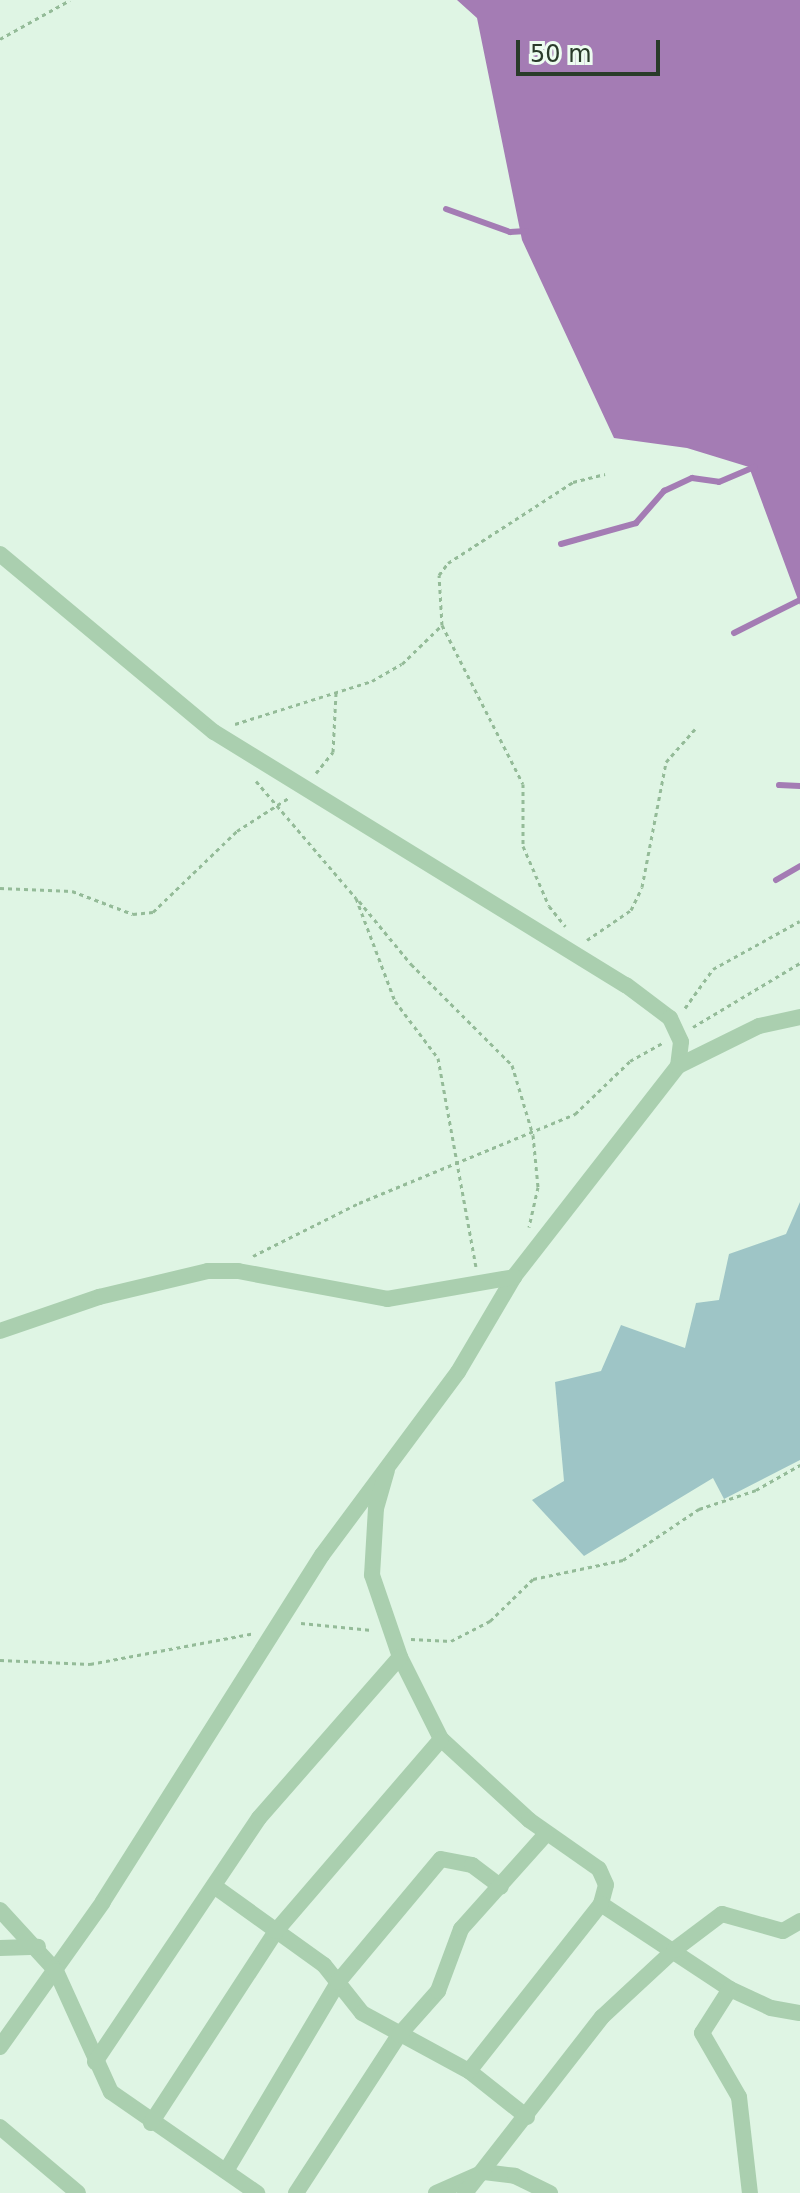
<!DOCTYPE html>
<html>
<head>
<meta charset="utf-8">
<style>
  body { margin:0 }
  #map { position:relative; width:800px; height:2193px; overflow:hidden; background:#dff5e4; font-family:"DejaVu Sans",sans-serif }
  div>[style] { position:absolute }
  .green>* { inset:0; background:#9ec5c6 }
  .water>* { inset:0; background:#a47cb4 }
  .stream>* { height:6px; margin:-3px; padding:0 3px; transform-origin:3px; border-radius:3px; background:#a47cb4 }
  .path>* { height:3px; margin-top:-1.5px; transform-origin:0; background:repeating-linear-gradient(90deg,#94bb98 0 4px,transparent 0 8px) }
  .street>* { height:16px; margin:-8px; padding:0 8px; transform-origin:8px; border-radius:8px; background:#aacfaf }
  span { translate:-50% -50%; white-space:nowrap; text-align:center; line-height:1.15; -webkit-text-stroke:6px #edfcf0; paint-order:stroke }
  .scale { position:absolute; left:516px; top:40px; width:144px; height:36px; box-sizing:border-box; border:4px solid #2a3b2a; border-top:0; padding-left:10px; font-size:24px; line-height:28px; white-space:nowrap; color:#2a3b2a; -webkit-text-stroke:6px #edfcf0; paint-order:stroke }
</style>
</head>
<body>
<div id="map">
  <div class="green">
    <i style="clip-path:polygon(800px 1202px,800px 1460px,724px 1499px,713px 1478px,584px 1556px,532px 1500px,564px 1481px,555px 1382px,601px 1371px,621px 1325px,685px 1348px,696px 1303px,719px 1300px,729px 1254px,786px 1234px)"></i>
  </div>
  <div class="water">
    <i style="clip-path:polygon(457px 0,800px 0,800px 605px,749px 467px,687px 448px,614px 438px,522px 240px,477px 18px)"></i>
  </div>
  <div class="stream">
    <i style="left:446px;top:209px;width:68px;rotate:19.8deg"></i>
    <i style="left:510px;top:232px;width:16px;rotate:-4deg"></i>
    <i style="left:561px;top:544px;width:78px;rotate:-15.6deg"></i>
    <i style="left:636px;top:523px;width:43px;rotate:-48.8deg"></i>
    <i style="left:664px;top:491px;width:31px;rotate:-25deg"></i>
    <i style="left:692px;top:478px;width:27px;rotate:8deg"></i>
    <i style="left:719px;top:482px;width:39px;rotate:-23deg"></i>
    <i style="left:734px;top:633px;width:74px;rotate:-26.6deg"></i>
    <i style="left:779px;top:785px;width:21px;rotate:3deg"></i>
    <i style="left:776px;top:880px;width:28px;rotate:-30deg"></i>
  </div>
  <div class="path">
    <i style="left:0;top:39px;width:80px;rotate:-29.1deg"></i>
    <i style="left:442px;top:625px;width:178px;rotate:63deg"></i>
    <i style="left:523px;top:784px;width:62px;rotate:90deg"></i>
    <i style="left:523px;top:846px;width:65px;rotate:66.6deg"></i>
    <i style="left:549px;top:906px;width:26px;rotate:51deg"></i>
    <i style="left:235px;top:724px;width:144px;rotate:-17.4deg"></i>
    <i style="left:372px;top:681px;width:34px;rotate:-30deg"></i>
    <i style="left:402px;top:664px;width:56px;rotate:-44.3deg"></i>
    <i style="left:442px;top:625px;width:50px;rotate:-93.4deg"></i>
    <i style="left:439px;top:575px;width:15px;rotate:-53deg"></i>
    <i style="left:448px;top:563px;width:149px;rotate:-32.9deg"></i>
    <i style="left:573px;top:482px;width:33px;rotate:-14deg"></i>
    <i style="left:316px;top:773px;width:27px;rotate:-51deg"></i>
    <i style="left:333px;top:752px;width:60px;rotate:-87.1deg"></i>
    <i style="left:256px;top:781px;width:154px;rotate:49.5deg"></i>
    <i style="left:356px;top:898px;width:110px;rotate:69.3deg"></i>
    <i style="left:395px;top:1001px;width:71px;rotate:53deg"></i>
    <i style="left:438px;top:1058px;width:212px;rotate:79.7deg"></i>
    <i style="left:0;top:888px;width:72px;rotate:2.4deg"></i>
    <i style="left:72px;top:891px;width:65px;rotate:20.7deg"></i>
    <i style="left:133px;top:914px;width:20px;rotate:-6deg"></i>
    <i style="left:153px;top:912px;width:117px;rotate:-44deg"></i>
    <i style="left:237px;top:831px;width:63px;rotate:-32.7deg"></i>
    <i style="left:359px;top:901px;width:82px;rotate:50.5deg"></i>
    <i style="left:411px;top:964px;width:143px;rotate:45deg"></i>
    <i style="left:512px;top:1065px;width:73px;rotate:73.3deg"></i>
    <i style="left:533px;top:1135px;width:52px;rotate:84.5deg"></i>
    <i style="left:538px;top:1187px;width:41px;rotate:102.7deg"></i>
    <i style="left:587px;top:940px;width:53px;rotate:-34.3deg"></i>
    <i style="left:631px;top:910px;width:25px;rotate:-64deg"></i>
    <i style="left:642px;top:887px;width:127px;rotate:-79.1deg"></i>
    <i style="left:666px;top:762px;width:44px;rotate:-48.7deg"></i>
    <i style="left:685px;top:1008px;width:48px;rotate:-54.3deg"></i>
    <i style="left:713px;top:969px;width:99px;rotate:-28.9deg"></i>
    <i style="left:693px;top:1027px;width:125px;rotate:-30.9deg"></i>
    <i style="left:253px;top:1256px;width:119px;rotate:-26.6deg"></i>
    <i style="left:359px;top:1203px;width:234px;rotate:-22.4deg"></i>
    <i style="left:575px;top:1114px;width:76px;rotate:-43.9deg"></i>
    <i style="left:630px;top:1061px;width:37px;rotate:-29deg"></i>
    <i style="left:301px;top:1623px;width:71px;rotate:5.6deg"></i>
    <i style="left:411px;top:1639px;width:40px;rotate:2.9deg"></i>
    <i style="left:451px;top:1641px;width:44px;rotate:-27.1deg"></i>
    <i style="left:490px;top:1621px;width:60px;rotate:-44.3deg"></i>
    <i style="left:533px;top:1579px;width:92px;rotate:-11.9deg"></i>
    <i style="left:623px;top:1560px;width:92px;rotate:-33.9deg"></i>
    <i style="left:699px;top:1509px;width:60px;rotate:-18.4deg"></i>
    <i style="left:756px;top:1490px;width:51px;rotate:-29.6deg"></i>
    <i style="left:0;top:1660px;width:90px;rotate:2.5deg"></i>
    <i style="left:90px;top:1664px;width:164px;rotate:-10.6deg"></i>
  </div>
  <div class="street">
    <i style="left:0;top:554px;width:278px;rotate:39.8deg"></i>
    <i style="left:214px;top:732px;width:483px;rotate:31.6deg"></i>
    <i style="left:626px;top:985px;width:55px;rotate:36.9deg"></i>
    <i style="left:670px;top:1018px;width:26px;rotate:65deg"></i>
    <i style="left:681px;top:1042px;width:24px;rotate:97deg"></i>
    <i style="left:678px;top:1066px;width:267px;rotate:127.9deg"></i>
    <i style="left:514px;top:1277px;width:110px;rotate:120.5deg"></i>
    <i style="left:458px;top:1372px;width:228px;rotate:126.6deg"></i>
    <i style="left:322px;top:1555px;width:410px;rotate:122.3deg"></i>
    <i style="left:103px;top:1902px;width:178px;rotate:125.4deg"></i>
    <i style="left:678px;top:1066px;width:90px;rotate:-26.3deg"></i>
    <i style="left:759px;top:1026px;width:42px;rotate:-12.4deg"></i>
    <i style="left:0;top:1331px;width:105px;rotate:-19deg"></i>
    <i style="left:99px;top:1297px;width:112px;rotate:-13.4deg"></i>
    <i style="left:208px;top:1271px;width:30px"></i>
    <i style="left:238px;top:1271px;width:152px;rotate:10.6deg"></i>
    <i style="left:387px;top:1299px;width:129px;rotate:-9.8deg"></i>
    <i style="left:387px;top:1470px;width:40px;rotate:106deg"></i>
    <i style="left:376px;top:1508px;width:67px;rotate:93.4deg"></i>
    <i style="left:372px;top:1575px;width:87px;rotate:71.1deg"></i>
    <i style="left:400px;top:1657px;width:92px;rotate:63.4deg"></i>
    <i style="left:441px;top:1739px;width:120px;rotate:42.6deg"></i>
    <i style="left:529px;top:1820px;width:85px;rotate:35deg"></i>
    <i style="left:599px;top:1869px;width:17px;rotate:66deg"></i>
    <i style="left:606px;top:1885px;width:20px;rotate:105deg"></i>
    <i style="left:601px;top:1904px;width:154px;rotate:33.4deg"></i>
    <i style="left:730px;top:1989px;width:45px;rotate:24.9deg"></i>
    <i style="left:771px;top:2008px;width:29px;rotate:10deg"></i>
    <i style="left:214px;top:1886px;width:135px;rotate:35.7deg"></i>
    <i style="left:324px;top:1965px;width:61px;rotate:51.6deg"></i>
    <i style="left:362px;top:2013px;width:122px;rotate:28.5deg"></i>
    <i style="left:469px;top:2071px;width:74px;rotate:38.4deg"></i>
    <i style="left:0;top:1910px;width:83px;rotate:47.4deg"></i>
    <i style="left:56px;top:1971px;width:133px;rotate:65.6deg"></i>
    <i style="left:111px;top:2092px;width:178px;rotate:34.7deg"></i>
    <i style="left:0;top:1948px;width:38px;rotate:-2deg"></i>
    <i style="left:730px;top:1989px;width:52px;rotate:122.5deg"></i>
    <i style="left:702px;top:2033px;width:74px;rotate:60deg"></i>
    <i style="left:739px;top:2097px;width:97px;rotate:83.5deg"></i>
    <i style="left:95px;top:2062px;width:294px;rotate:-56.1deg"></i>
    <i style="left:259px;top:1818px;width:214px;rotate:-48.8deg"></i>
    <i style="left:469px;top:2071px;width:213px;rotate:-51.7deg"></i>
    <i style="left:151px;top:2123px;width:229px;rotate:-56.9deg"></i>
    <i style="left:276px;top:1931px;width:253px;rotate:-49.3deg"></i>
    <i style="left:0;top:2127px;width:102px;rotate:40.2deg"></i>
    <i style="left:226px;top:2171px;width:220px;rotate:-59.3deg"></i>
    <i style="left:338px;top:1982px;width:160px;rotate:-50.1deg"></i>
    <i style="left:441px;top:1859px;width:32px;rotate:11deg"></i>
    <i style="left:472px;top:1865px;width:36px;rotate:37deg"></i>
    <i style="left:296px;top:2193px;width:189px;rotate:-56.9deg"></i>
    <i style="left:399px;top:2035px;width:59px;rotate:-48.4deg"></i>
    <i style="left:438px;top:1991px;width:66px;rotate:-69.6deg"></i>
    <i style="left:461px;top:1929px;width:127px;rotate:-48.2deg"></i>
    <i style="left:436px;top:2193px;width:52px;rotate:-23.6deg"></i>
    <i style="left:484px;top:2172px;width:31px;rotate:7deg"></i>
    <i style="left:515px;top:2176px;width:39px;rotate:26deg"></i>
    <i style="left:465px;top:2193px;width:223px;rotate:-52.1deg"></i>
    <i style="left:602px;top:2017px;width:98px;rotate:-42.9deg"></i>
    <i style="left:674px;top:1950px;width:60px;rotate:-36.9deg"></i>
    <i style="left:722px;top:1914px;width:63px;rotate:15.6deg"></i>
    <i style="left:783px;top:1931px;width:20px;rotate:-30deg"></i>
  </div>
  <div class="scale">50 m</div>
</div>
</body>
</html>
